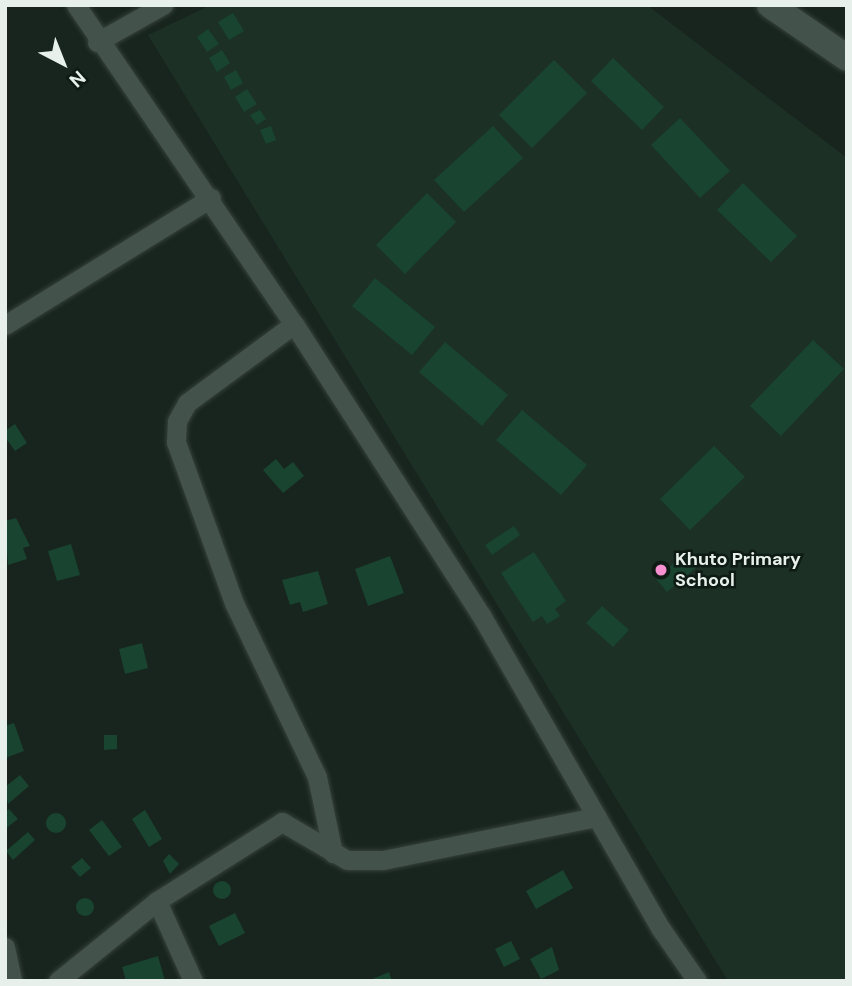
<!DOCTYPE html>
<html>
<head>
<meta charset="utf-8">
<style>
  body { margin:0 }
  #map { position:relative; width:852px; height:986px; overflow:hidden; background:#18251e; font-family:"DM Sans",sans-serif }
  div>[style] { position:absolute }
  .built>* { inset:0; background:#1c3025 }
  .building>* { inset:0; background:#194430 }
  .round { border-radius:50% }
  .roads { filter:drop-shadow(0 0 2px #35403a) drop-shadow(0 0 2px #35403a) }
  .street>* { height:19px; margin:-9.5px; padding:0 9.5px; transform-origin:9.5px; border-radius:9.5px; background:#43524a }
  .secondary>* { height:26px; margin:-13px; padding:0 13px; transform-origin:13px; border-radius:13px; background:#43524a }
  .dots>* { width:19px; height:19px; translate:-50% -50%; box-sizing:border-box; border:4px solid #0e1b14; border-radius:50% }
  span { translate:-50% -50%; white-space:nowrap; text-align:center; line-height:1.15; -webkit-text-stroke:5px #0e1b14; paint-order:stroke }
  .poi-label { font-size:18px; color:#e8f0eb; font-weight:700 }
  .left { translate:0 -50%; text-align:left }
  .frame { position:absolute; inset:0; border:7px solid #e8f0eb; pointer-events:none }
  .north { position:absolute; left:28px; top:28px; width:70px; height:70px; -webkit-text-stroke:5px #0e1b14; paint-order:stroke; rotate:138deg; font-size:19px; font-weight:700; line-height:28px; text-align:center; color:#e8f0eb }
  .north::after { content:''; display:block; margin:auto; width:24px; height:32px; background:#e8f0eb; clip-path:polygon(50% 0,100% 100%,50% 72%,0 100%) }
</style>
</head>
<body>
<div id="map">
  <div class="built">
    <i style="clip-path:polygon(211px 5px,647px 5px,847px 158px,847px 981px,728px 981px,148px 35px)"></i>
  </div>
  <div class="building">
    <i style="clip-path:polygon(233px 13px,244px 31px,229px 40px,218px 22px)"></i>
    <i style="clip-path:polygon(208px 29px,219px 44px,207px 52px,197px 37px)"></i>
    <i style="clip-path:polygon(222px 50px,230px 63px,217px 72px,209px 58px)"></i>
    <i style="clip-path:polygon(613px 58px,664px 107px,642px 130px,591px 81px)"></i>
    <i style="clip-path:polygon(554px 60px,587px 93px,532px 148px,499px 115px)"></i>
    <i style="clip-path:polygon(236px 70px,243px 83px,231px 90px,224px 77px)"></i>
    <i style="clip-path:polygon(247px 89px,257px 104px,244px 112px,235px 97px)"></i>
    <i style="clip-path:polygon(260px 110px,266px 119px,257px 125px,250px 115px)"></i>
    <i style="clip-path:polygon(680px 118px,730px 171px,700px 198px,651px 145px)"></i>
    <i style="clip-path:polygon(271px 126px,276px 140px,266px 144px,260px 130px)"></i>
    <i style="clip-path:polygon(493px 126px,523px 158px,464px 212px,434px 180px)"></i>
    <i style="clip-path:polygon(743px 183px,797px 236px,771px 262px,717px 210px)"></i>
    <i style="clip-path:polygon(427px 193px,456px 222px,405px 274px,376px 245px)"></i>
    <i style="clip-path:polygon(375px 278px,435px 327px,412px 355px,352px 306px)"></i>
    <i style="clip-path:polygon(813px 340px,844px 369px,781px 436px,750px 406px)"></i>
    <i style="clip-path:polygon(445px 342px,508px 395px,482px 426px,419px 372px)"></i>
    <i style="clip-path:polygon(522px 410px,587px 465px,561px 495px,496px 440px)"></i>
    <i style="clip-path:polygon(15px 424px,27px 443px,15px 451px,5px 437px,5px 431px)"></i>
    <i style="clip-path:polygon(714px 446px,745px 477px,690px 530px,660px 499px)"></i>
    <i style="clip-path:polygon(276px 459px,284px 469px,293px 462px,304px 476px,283px 493px,263px 470px)"></i>
    <i style="clip-path:polygon(16px 518px,30px 546px,23px 548px,27px 559px,8px 565px,5px 521px)"></i>
    <i style="clip-path:polygon(514px 526px,520px 535px,492px 555px,485px 545px)"></i>
    <i style="clip-path:polygon(71px 544px,80px 575px,57px 581px,48px 551px)"></i>
    <i style="clip-path:polygon(534px 552px,566px 601px,555px 609px,560px 616px,547px 624px,542px 616px,533px 622px,501px 573px)"></i>
    <i style="clip-path:polygon(685px 553px,697px 567px,667px 592px,656px 579px)"></i>
    <i style="clip-path:polygon(390px 556px,404px 593px,368px 606px,355px 569px)"></i>
    <i style="clip-path:polygon(318px 571px,328px 604px,303px 612px,300px 602px,290px 605px,282px 580px)"></i>
    <i style="clip-path:polygon(602px 606px,629px 630px,613px 647px,586px 623px)"></i>
    <i style="clip-path:polygon(142px 643px,148px 668px,125px 674px,119px 649px)"></i>
    <i style="clip-path:polygon(14px 723px,24px 751px,5px 758px,5px 726px)"></i>
    <i style="clip-path:polygon(104px 735px,117px 735px,117px 749px,104px 750px)"></i>
    <i style="clip-path:polygon(20px 775px,29px 786px,8px 804px,5px 787px)"></i>
    <i style="clip-path:polygon(9px 809px,18px 819px,5px 829px,5px 812px)"></i>
    <i style="clip-path:polygon(145px 810px,162px 839px,149px 847px,132px 819px)"></i>
    <i class="round" style="left:46px;top:813px;width:20px;height:20px"></i>
    <i style="clip-path:polygon(102px 820px,122px 847px,109px 856px,89px 830px)"></i>
    <i style="clip-path:polygon(28px 832px,35px 840px,13px 860px,6px 851px)"></i>
    <i style="clip-path:polygon(169px 854px,179px 864px,170px 874px,163px 861px)"></i>
    <i style="clip-path:polygon(82px 858px,91px 868px,80px 877px,71px 867px)"></i>
    <i style="clip-path:polygon(563px 870px,573px 888px,536px 909px,526px 891px)"></i>
    <i class="round" style="left:213px;top:881px;width:18px;height:18px"></i>
    <i class="round" style="left:76px;top:898px;width:18px;height:18px"></i>
    <i style="clip-path:polygon(235px 913px,245px 933px,219px 946px,209px 926px)"></i>
    <i style="clip-path:polygon(511px 941px,520px 959px,504px 967px,495px 949px)"></i>
    <i style="clip-path:polygon(552px 947px,559px 970px,541px 979px,530px 959px)"></i>
    <i style="clip-path:polygon(158px 956px,165px 981px,126px 981px,122px 967px)"></i>
    <i style="clip-path:polygon(389px 972px,392px 981px,368px 981px)"></i>
  </div>
  <div class="roads">
    <div class="street">
      <i style="left:76px;top:5px;width:386px;rotate:55.7deg"></i>
      <i style="left:294px;top:324px;width:346px;rotate:57.3deg"></i>
      <i style="left:481px;top:615px;width:362px;rotate:60.2deg"></i>
      <i style="left:661px;top:929px;width:63px;rotate:55.3deg"></i>
      <i style="left:97px;top:42px;width:76px;rotate:-29.3deg"></i>
      <i style="left:294px;top:324px;width:133px;rotate:143.6deg"></i>
      <i style="left:187px;top:403px;width:21px;rotate:119deg"></i>
      <i style="left:177px;top:421px;width:21px;rotate:93deg"></i>
      <i style="left:176px;top:442px;width:171px;rotate:70.2deg"></i>
      <i style="left:234px;top:603px;width:193px;rotate:64.5deg"></i>
      <i style="left:317px;top:777px;width:78px;rotate:78.1deg"></i>
      <i style="left:5px;top:325px;width:242px;rotate:-31.7deg"></i>
      <i style="left:157px;top:901px;width:88px;rotate:65.8deg"></i>
      <i style="left:5px;top:947px;width:35px;rotate:78deg"></i>
      <i style="left:58px;top:981px;width:127px;rotate:-38.9deg"></i>
      <i style="left:157px;top:901px;width:148px;rotate:-32.3deg"></i>
      <i style="left:282px;top:822px;width:75px;rotate:30.3deg"></i>
      <i style="left:347px;top:860px;width:36px"></i>
      <i style="left:383px;top:860px;width:218px;rotate:-11.4deg"></i>
    </div>
    <div class="secondary">
      <i style="left:770px;top:5px;width:93px;rotate:34.5deg"></i>
    </div>
  </div>
  <div class="dots">
    <i style="left:661px;top:570px;background:#f690d0"></i>
  </div>
  <div class="poi-label">
    <span class="left" style="left:675px;top:570px">Khuto Primary<br>School</span>
  </div>
  <div class="frame"></div>
  <div class="north">N</div>
</div>
</body>
</html>
